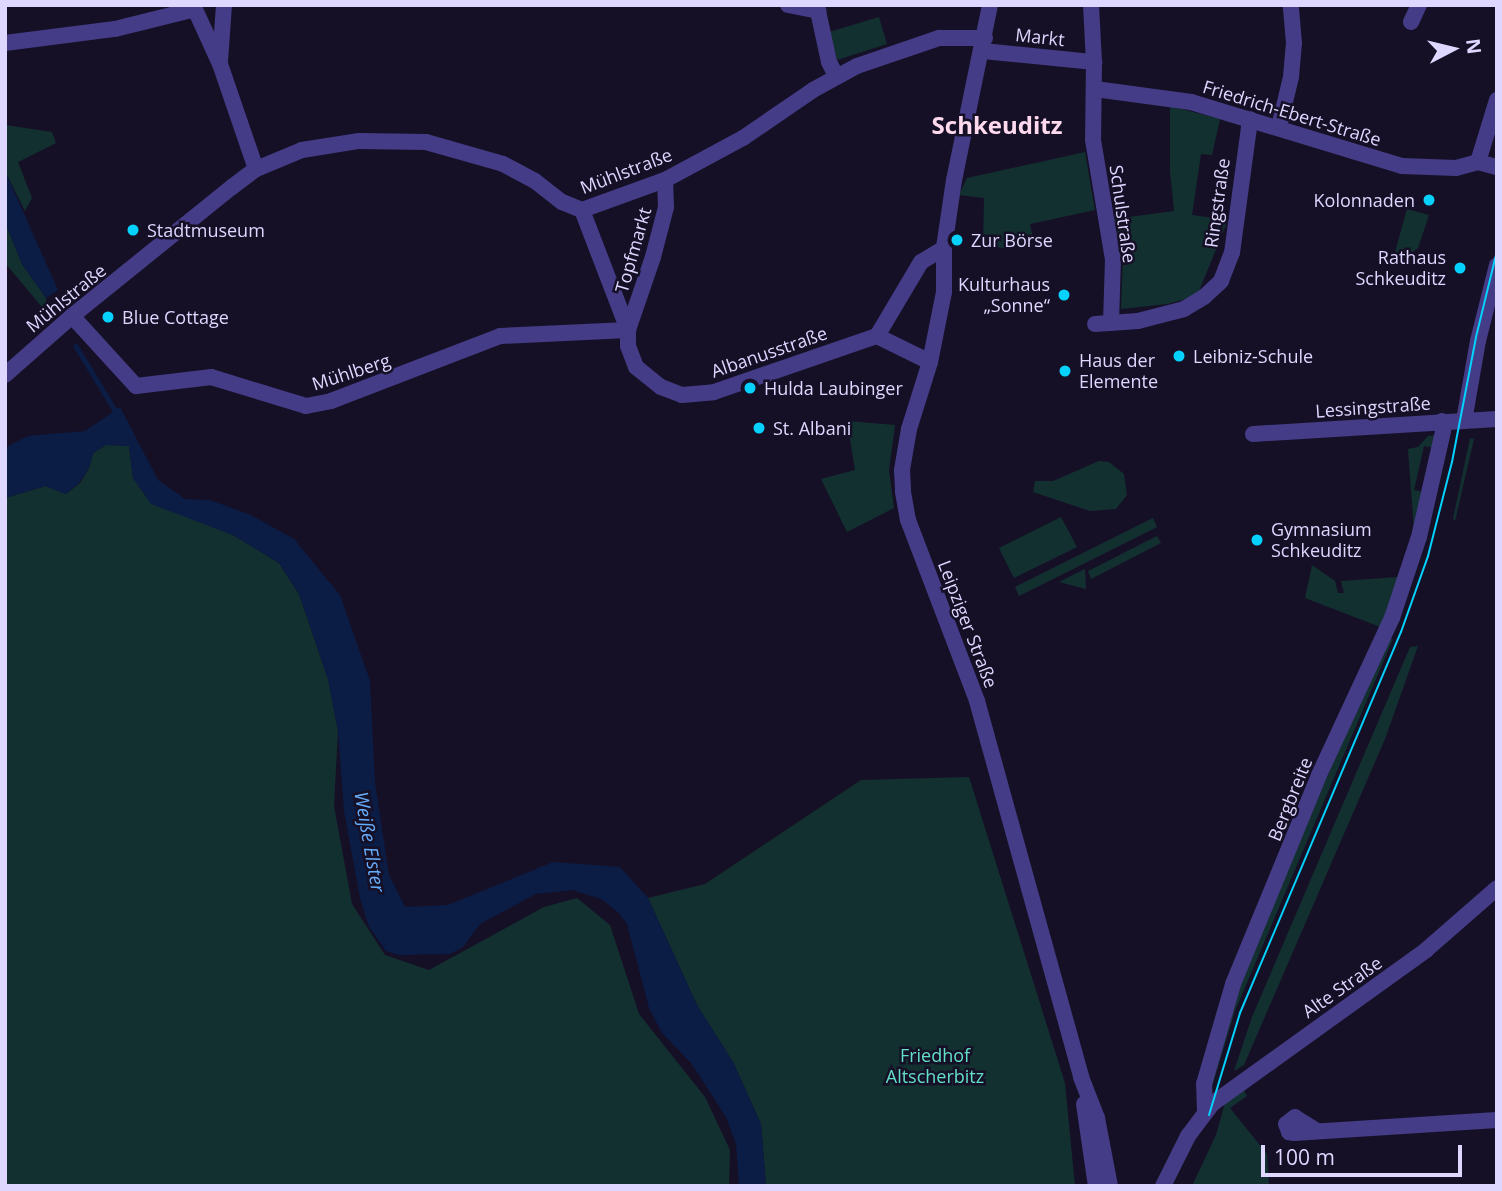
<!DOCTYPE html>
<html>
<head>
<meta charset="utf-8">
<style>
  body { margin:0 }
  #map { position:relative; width:1502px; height:1191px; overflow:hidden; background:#161027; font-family:"Open Sans",sans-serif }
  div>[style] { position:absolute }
  .green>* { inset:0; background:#133031 }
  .water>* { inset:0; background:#0b1c45 }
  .stream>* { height:4.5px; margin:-2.25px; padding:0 2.25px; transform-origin:2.25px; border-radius:2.25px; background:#0b1c45 }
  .minor>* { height:16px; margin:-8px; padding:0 8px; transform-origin:8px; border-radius:8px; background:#443c86 }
  .tram>* { height:2px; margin:-1px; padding:0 1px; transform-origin:1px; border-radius:1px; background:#05d2fc }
  .dots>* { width:19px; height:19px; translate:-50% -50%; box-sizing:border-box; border:4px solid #161027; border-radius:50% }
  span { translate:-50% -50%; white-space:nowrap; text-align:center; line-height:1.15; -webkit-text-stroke:5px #161027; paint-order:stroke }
  .street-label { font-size:18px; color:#ded7ff }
  .poi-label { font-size:18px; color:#ded7ff }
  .right { translate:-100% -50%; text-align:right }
  .left { translate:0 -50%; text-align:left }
  .park-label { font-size:18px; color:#62dfc8 }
  .water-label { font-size:19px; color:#66adfd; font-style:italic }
  .district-label { font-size:24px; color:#ffd9ee; font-weight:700 }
  .frame { position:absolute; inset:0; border:7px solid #ded7ff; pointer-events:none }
  .north { position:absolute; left:1418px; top:14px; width:70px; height:70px; -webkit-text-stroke:5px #161027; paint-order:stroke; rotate:83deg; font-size:19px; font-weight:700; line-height:28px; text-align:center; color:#ded7ff }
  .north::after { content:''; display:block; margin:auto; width:24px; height:32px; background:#ded7ff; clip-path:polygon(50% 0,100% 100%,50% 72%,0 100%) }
  .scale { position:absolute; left:1261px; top:1145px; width:201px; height:32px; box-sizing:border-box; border:4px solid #ded7ff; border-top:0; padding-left:9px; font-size:21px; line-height:24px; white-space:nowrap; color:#ded7ff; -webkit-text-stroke:5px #161027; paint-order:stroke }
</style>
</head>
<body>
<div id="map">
  <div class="green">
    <i style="clip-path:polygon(879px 17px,887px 44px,837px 60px,829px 32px)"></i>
    <i style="clip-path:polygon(1170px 106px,1220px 119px,1212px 155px,1201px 154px,1192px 215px,1228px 220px,1197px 296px,1167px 304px,1121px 309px,1123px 256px,1114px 219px,1174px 211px,1170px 171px)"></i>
    <i style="clip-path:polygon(5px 125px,52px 132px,56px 143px,18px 162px,32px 198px,25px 211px,5px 171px)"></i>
    <i style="clip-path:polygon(1085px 152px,1095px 210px,1030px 224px,1033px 238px,1007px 249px,983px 244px,984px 198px,959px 195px,967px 178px)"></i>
    <i style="clip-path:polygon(1407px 209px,1429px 215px,1418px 248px,1408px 256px,1395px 252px)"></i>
    <i style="clip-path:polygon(5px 222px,22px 264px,46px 298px,47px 313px,5px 263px)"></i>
    <i style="clip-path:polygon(847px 421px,895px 425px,889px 470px,894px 508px,847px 532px,821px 479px,855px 470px)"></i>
    <i style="clip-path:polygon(1437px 435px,1434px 448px,1424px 446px,1414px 490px,1423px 492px,1414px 531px,1408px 449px,1418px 447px,1428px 436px)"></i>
    <i style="clip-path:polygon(1470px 438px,1474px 439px,1455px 521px,1453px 519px)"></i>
    <i style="clip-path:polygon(106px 445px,129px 446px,133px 478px,151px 503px,233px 535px,279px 563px,299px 594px,328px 679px,338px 731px,334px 806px,352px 904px,385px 955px,429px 970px,544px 907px,577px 898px,610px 925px,639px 1014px,705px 1097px,730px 1150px,729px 1186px,5px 1186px,5px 498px,46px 486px,66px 494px,80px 483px,89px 468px,93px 453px)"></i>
    <i style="clip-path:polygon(1099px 461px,1109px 462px,1124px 474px,1127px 495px,1116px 509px,1090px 511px,1033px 492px,1035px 481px,1053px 481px)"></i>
    <i style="clip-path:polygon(1061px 517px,1077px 547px,1014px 578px,999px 548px)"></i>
    <i style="clip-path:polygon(1153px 518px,1157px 527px,1019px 596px,1015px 587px)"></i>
    <i style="clip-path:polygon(1157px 536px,1161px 543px,1091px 579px,1088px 571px)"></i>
    <i style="clip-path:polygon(1312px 565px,1335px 581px,1338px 593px,1344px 593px,1341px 581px,1398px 577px,1383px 628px,1305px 598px)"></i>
    <i style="clip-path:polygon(1085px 569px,1086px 589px,1059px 582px)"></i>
    <i style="clip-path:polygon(1390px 639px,1393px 639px,1235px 1011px,1212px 1087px,1208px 1084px,1249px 957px,1365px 689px)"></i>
    <i style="clip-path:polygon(1418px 646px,1385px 739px,1244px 1065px,1234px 1071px,1252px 1017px,1410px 647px)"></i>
    <i style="clip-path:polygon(969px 777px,1065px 1083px,1075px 1186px,766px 1186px,761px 1124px,733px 1062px,697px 1005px,648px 898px,705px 884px,861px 780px)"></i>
    <i style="clip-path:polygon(1243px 1089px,1247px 1096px,1230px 1108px,1267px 1154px,1269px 1186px,1192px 1186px,1216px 1135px,1225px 1103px)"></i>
  </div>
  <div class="water">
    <i style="clip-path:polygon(5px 171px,58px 290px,46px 298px,22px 264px,5px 222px)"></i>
    <i style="clip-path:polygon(120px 407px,158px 480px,185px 499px,210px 500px,251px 515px,294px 539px,340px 595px,370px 681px,375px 783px,389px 875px,405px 907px,448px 905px,553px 862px,620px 867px,648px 898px,697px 1005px,733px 1062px,761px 1124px,766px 1186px,739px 1186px,736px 1144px,726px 1117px,691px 1063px,662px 1033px,649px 1008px,627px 924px,619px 913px,601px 899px,572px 890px,536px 894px,480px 924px,463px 947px,450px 954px,399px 955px,386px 951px,369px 927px,360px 898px,344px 811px,338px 731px,328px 679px,299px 594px,279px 563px,233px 535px,151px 504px,133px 478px,129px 446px,106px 445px,93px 453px,89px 468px,79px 483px,66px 494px,45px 486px,5px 498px,5px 448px,28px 436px,85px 431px)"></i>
  </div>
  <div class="stream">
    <i style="left:76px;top:346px;width:81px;rotate:58.7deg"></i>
  </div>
  <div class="minor">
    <i style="left:193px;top:5px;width:65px;rotate:65.4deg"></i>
    <i style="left:220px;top:64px;width:111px;rotate:71.1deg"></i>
    <i style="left:788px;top:5px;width:31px;rotate:11deg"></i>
    <i style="left:818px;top:11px;width:52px;rotate:77.8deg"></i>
    <i style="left:829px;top:62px;width:16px;rotate:63deg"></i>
    <i style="left:990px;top:5px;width:179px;rotate:101.6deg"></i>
    <i style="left:954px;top:180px;width:69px;rotate:98.4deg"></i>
    <i style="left:944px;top:248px;width:44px;rotate:90deg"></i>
    <i style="left:944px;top:292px;width:71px;rotate:101.3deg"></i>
    <i style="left:930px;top:362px;width:70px;rotate:107.4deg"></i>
    <i style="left:909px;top:429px;width:42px;rotate:99.7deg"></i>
    <i style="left:902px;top:470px;width:22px;rotate:87deg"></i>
    <i style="left:903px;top:492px;width:28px;rotate:80deg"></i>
    <i style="left:908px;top:520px;width:194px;rotate:69.1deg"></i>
    <i style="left:977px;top:701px;width:390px;rotate:74.5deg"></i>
    <i style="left:1081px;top:1077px;width:44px;rotate:68.7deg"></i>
    <i style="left:1097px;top:1118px;width:69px;rotate:79.2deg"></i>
    <i style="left:1091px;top:5px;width:57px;rotate:87deg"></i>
    <i style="left:1411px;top:22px;width:19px;rotate:-65deg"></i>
    <i style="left:5px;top:43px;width:111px;rotate:-7.3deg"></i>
    <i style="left:115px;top:29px;width:82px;rotate:-14deg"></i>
    <i style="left:983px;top:51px;width:112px;rotate:5.7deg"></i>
    <i style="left:1094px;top:62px;width:78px;rotate:90.7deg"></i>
    <i style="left:1093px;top:140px;width:121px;rotate:80.5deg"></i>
    <i style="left:1113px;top:259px;width:64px;rotate:91.8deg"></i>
    <i style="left:220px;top:61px;width:56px;rotate:-85.9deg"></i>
    <i style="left:1095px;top:89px;width:97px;rotate:7.7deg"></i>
    <i style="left:1191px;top:102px;width:220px;rotate:16.9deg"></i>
    <i style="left:1402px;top:166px;width:54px;rotate:2.1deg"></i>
    <i style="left:1456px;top:168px;width:23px;rotate:-15deg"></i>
    <i style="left:1478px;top:162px;width:20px;rotate:15deg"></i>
    <i style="left:1279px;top:127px;width:51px;rotate:-76.5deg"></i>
    <i style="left:1291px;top:77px;width:34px;rotate:-85deg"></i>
    <i style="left:1294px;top:43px;width:38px;rotate:-95deg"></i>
    <i style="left:1478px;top:162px;width:65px;rotate:-73deg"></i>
    <i style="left:582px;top:210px;width:129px;rotate:69deg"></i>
    <i style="left:628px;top:330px;width:16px;rotate:90deg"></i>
    <i style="left:628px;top:346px;width:22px;rotate:69deg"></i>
    <i style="left:636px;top:367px;width:32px;rotate:39deg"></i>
    <i style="left:661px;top:387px;width:22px;rotate:21deg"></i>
    <i style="left:682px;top:395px;width:32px;rotate:-5deg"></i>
    <i style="left:714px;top:392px;width:172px;rotate:-19deg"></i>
    <i style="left:877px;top:336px;width:86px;rotate:-59.3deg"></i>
    <i style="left:921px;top:262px;width:27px;rotate:-31deg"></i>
    <i style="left:72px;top:316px;width:95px;rotate:47.6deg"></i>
    <i style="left:136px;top:386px;width:76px;rotate:-6.8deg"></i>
    <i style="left:211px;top:377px;width:99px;rotate:17deg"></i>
    <i style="left:306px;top:406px;width:25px;rotate:-11deg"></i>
    <i style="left:331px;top:401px;width:181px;rotate:-21deg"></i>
    <i style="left:500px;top:336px;width:128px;rotate:-2.7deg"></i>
    <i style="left:1095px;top:324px;width:43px;rotate:-4deg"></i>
    <i style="left:1138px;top:321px;width:48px;rotate:-14.6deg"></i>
    <i style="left:1184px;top:309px;width:23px;rotate:-31deg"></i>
    <i style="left:1204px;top:297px;width:23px;rotate:-43deg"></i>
    <i style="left:1221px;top:281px;width:30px;rotate:-69deg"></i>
    <i style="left:1232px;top:253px;width:135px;rotate:-82.3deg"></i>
    <i style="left:628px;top:330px;width:77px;rotate:-71.1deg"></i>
    <i style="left:653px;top:257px;width:52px;rotate:-75.4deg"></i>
    <i style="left:666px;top:207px;width:27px;rotate:-92deg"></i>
    <i style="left:877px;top:336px;width:59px;rotate:26.1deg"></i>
    <i style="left:5px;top:375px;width:89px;rotate:-41.4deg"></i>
    <i style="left:72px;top:316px;width:206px;rotate:-38.9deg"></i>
    <i style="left:232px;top:187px;width:30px;rotate:-37deg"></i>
    <i style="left:256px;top:169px;width:50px;rotate:-22.4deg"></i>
    <i style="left:302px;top:150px;width:58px;rotate:-9deg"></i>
    <i style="left:359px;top:141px;width:67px;rotate:0.9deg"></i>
    <i style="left:426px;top:142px;width:80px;rotate:15.9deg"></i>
    <i style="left:503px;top:164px;width:36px;rotate:28deg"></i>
    <i style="left:535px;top:181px;width:34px;rotate:38deg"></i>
    <i style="left:562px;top:202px;width:22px;rotate:22deg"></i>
    <i style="left:582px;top:210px;width:88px;rotate:-19.9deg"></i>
    <i style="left:665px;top:180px;width:89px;rotate:-28.3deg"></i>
    <i style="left:743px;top:138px;width:85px;rotate:-34.4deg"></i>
    <i style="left:813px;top:90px;width:50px;rotate:-28.6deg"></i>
    <i style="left:857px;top:66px;width:87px;rotate:-18.9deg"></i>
    <i style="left:939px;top:38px;width:46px"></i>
    <i style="left:1464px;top:421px;width:81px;rotate:-80.1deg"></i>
    <i style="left:1478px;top:341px;width:78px;rotate:-76deg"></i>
    <i style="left:1253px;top:434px;width:244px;rotate:-3.5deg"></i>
    <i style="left:1084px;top:1104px;width:83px;rotate:81.7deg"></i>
    <i style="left:1205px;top:1111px;width:27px;rotate:-92deg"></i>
    <i style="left:1204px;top:1084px;width:104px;rotate:-73.8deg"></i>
    <i style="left:1233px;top:984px;width:226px;rotate:-67.6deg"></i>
    <i style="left:1319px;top:775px;width:173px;rotate:-65.1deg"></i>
    <i style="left:1392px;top:618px;width:85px;rotate:-71.6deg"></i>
    <i style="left:1419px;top:537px;width:109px;rotate:-77.2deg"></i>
    <i style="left:1443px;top:431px;width:10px;rotate:-96deg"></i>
    <i style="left:1317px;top:1131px;width:26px;rotate:-148deg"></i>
    <i style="left:1295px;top:1117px;width:11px;rotate:142deg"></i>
    <i style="left:1286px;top:1124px;width:9px;rotate:69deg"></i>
    <i style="left:1289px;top:1132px;width:5px;rotate:11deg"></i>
    <i style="left:1294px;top:1133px;width:203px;rotate:-3.7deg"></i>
    <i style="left:1163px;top:1186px;width:56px;rotate:-63.4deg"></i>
    <i style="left:1188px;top:1136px;width:40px;rotate:-53deg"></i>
    <i style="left:1212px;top:1104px;width:264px;rotate:-35.7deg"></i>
    <i style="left:1426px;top:950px;width:94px;rotate:-41.1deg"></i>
  </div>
  <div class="tram">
    <i style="left:1209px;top:1115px;width:107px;rotate:-73.1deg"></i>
    <i style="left:1240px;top:1013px;width:414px;rotate:-67.1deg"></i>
    <i style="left:1401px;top:632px;width:81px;rotate:-70.4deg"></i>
    <i style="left:1428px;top:556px;width:97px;rotate:-75.7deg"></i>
    <i style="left:1452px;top:462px;width:127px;rotate:-79.1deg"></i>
    <i style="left:1476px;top:337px;width:89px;rotate:-76.3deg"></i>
  </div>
  <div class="dots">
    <i style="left:1429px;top:200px;background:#05d2fc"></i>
    <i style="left:133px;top:230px;background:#05d2fc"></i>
    <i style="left:957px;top:240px;background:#05d2fc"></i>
    <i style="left:1460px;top:268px;background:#05d2fc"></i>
    <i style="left:1064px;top:295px;background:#05d2fc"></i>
    <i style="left:108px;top:317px;background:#05d2fc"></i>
    <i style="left:1179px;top:356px;background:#05d2fc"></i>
    <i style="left:1065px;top:371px;background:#05d2fc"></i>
    <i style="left:750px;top:388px;background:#05d2fc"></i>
    <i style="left:759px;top:428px;background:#05d2fc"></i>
    <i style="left:1257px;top:540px;background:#05d2fc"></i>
  </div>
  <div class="street-label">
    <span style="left:1040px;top:37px;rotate:6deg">Markt</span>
    <span style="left:1292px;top:113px;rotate:17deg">Friedrich-Ebert-Straße</span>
    <span style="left:626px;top:171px;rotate:-21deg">Mühlstraße</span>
    <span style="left:1217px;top:203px;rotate:-82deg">Ringstraße</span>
    <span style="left:1123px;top:214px;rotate:82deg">Schulstraße</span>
    <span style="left:633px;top:250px;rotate:-74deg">Topfmarkt</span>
    <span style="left:66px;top:298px;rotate:-39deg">Mühlstraße</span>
    <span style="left:769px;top:352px;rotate:-19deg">Albanusstraße</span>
    <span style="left:351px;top:372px;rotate:-18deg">Mühlberg</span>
    <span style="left:1373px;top:407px;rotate:-4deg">Lessingstraße</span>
    <span style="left:968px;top:624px;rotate:69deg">Leipziger Straße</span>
    <span style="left:1290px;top:799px;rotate:-68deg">Bergbreite</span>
    <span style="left:1342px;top:987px;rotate:-35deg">Alte Straße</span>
  </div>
  <div class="poi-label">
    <span class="right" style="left:1415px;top:200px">Kolonnaden</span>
    <span class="left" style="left:147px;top:230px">Stadtmuseum</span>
    <span class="left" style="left:971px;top:240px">Zur Börse</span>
    <span class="right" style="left:1446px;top:268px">Rathaus<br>Schkeuditz</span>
    <span class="right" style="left:1050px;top:295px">Kulturhaus<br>„Sonne“</span>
    <span class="left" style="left:122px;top:317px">Blue Cottage</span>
    <span class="left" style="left:1193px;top:356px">Leibniz-Schule</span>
    <span class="left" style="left:1079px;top:371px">Haus der<br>Elemente</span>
    <span class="left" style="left:764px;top:388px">Hulda Laubinger</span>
    <span class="left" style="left:773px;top:428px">St. Albani</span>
    <span class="left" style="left:1271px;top:540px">Gymnasium<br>Schkeuditz</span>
  </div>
  <div class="park-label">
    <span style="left:935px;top:1066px">Friedhof<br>Altscherbitz</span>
  </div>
  <div class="water-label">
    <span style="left:369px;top:842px;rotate:80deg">Weiße Elster</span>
  </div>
  <div class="district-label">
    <span style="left:997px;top:125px">Schkeuditz</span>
  </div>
  <div class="frame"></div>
  <div class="north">N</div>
  <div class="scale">100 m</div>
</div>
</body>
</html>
